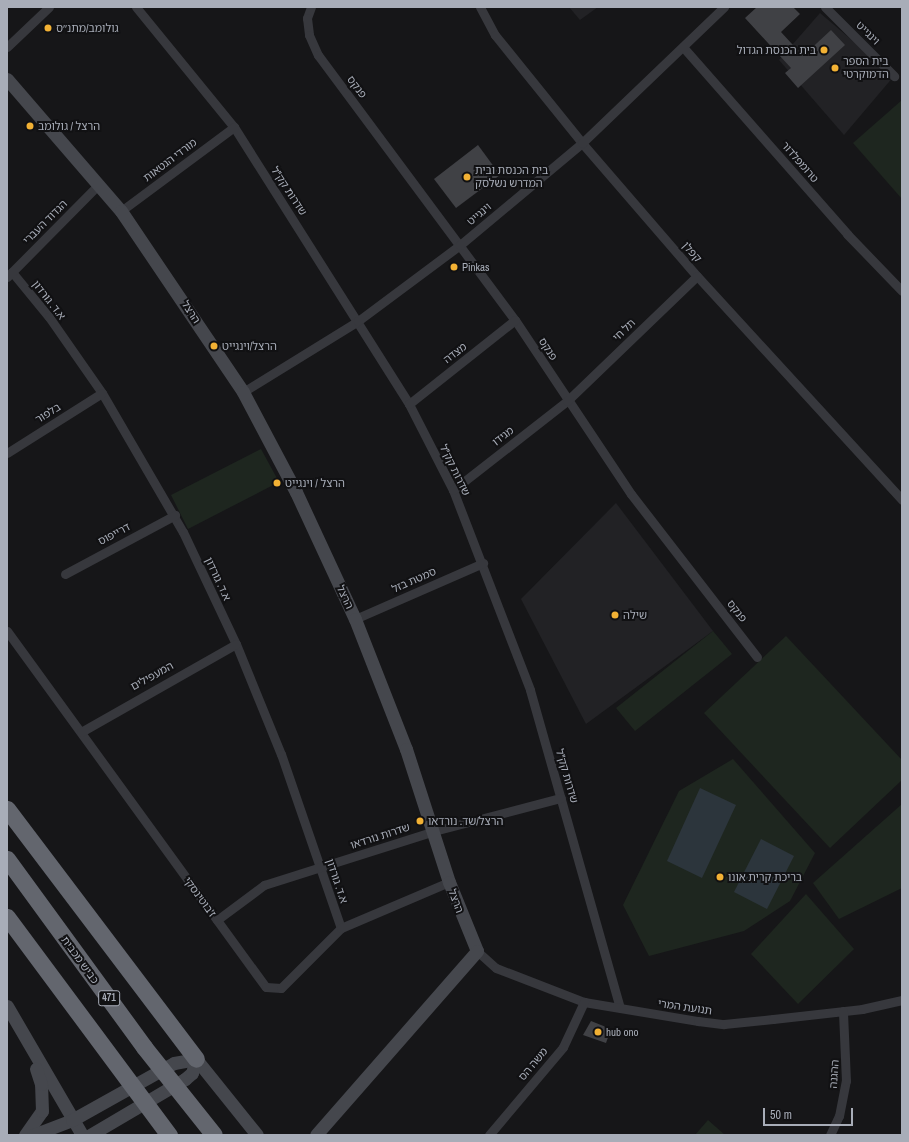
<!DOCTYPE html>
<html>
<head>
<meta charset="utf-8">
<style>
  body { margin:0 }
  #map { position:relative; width:909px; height:1142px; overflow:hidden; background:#161618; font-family:"Archivo Narrow","Noto Sans Hebrew",sans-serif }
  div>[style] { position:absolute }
  .built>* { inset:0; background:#222225 }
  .green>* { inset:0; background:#1e261f }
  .water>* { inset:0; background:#2c353c }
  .building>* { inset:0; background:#404145 }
  .street>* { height:9px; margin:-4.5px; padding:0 4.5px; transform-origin:4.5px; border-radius:4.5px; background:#37383d }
  .secondary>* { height:13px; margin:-6.5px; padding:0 6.5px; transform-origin:6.5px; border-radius:6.5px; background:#45474d }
  .highway>* { height:17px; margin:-8.5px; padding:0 8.5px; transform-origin:8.5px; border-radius:8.5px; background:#63666e }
  .dots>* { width:11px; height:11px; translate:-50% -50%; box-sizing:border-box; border:2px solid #111113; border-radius:50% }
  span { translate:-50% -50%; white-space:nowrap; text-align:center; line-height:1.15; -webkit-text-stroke:4px #111113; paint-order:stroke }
  .shield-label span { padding:1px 3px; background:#111113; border:1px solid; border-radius:3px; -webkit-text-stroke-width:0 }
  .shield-label { font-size:10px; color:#a8adb8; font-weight:700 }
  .poi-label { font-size:11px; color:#a8adb8 }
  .left { translate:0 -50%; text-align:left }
  .right { translate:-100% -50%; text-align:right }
  .street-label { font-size:11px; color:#a8adb8 }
  .frame { position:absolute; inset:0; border:8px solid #a8adb8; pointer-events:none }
  .scale { position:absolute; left:763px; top:1108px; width:90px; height:18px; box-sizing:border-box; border:2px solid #a8adb8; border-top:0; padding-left:5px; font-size:12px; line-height:14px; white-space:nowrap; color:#a8adb8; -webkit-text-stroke:3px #111113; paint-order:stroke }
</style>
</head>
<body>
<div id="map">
  <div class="built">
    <i style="clip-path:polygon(569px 7px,598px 7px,580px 20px)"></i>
    <i style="clip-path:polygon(820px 13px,894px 76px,844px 135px,779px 60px)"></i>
    <i style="clip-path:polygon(616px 503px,713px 631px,586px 724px,521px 599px)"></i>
  </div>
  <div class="green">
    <i style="clip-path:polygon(902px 100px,902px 199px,853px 143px)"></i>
    <i style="clip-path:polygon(261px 449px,279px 482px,188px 529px,171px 495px)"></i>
    <i style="clip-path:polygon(713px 631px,732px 654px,635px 731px,616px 708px)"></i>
    <i style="clip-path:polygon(786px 636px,902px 760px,902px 780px,830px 848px,704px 713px)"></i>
    <i style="clip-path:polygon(733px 759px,815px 853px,790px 901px,744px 931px,649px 956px,623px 905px,679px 791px)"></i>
    <i style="clip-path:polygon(902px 804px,902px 888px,839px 919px,813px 883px)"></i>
    <i style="clip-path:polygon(806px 894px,854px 949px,798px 1004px,751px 954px)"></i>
    <i style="clip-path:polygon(708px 1120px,725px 1135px,695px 1135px)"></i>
  </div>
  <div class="water">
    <i style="clip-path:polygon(700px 788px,736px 805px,702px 878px,667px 861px)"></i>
    <i style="clip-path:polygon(761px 839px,794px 856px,767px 909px,734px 892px)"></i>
  </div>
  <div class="building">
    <i style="clip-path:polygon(757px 7px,793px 7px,800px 14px,781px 32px,803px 56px,831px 30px,845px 45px,798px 88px,785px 73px,791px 68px,745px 18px)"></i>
    <i style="clip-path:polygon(478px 145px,500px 175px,456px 208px,434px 179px)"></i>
    <i style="clip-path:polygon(591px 1021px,611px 1029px,606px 1043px,583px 1035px)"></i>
  </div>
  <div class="street">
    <i style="left:136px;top:7px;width:155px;rotate:50.8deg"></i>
    <i style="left:234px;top:127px;width:328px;rotate:57.7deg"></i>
    <i style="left:409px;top:404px;width:97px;rotate:62.9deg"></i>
    <i style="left:453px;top:490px;width:214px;rotate:68.9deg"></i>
    <i style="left:530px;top:690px;width:330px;rotate:74.2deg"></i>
    <i style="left:311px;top:7px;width:12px;rotate:110deg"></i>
    <i style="left:307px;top:18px;width:17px;rotate:83deg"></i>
    <i style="left:309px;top:35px;width:22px;rotate:66deg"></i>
    <i style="left:318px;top:55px;width:330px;rotate:53.4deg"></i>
    <i style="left:515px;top:320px;width:209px;rotate:56.3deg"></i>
    <i style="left:631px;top:494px;width:206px;rotate:52.3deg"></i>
    <i style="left:480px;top:7px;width:32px;rotate:62deg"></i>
    <i style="left:495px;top:35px;width:139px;rotate:51.1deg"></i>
    <i style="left:582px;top:143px;width:176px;rotate:49.2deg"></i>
    <i style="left:697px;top:276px;width:304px;rotate:47.5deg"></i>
    <i style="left:825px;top:7px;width:98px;rotate:45deg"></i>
    <i style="left:7px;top:47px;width:58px;rotate:-43.6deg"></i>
    <i style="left:683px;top:47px;width:249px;rotate:48.7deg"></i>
    <i style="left:847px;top:234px;width:79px;rotate:46deg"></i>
    <i style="left:121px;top:211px;width:141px;rotate:-36.6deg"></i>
    <i style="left:12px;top:272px;width:58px;rotate:50.6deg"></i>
    <i style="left:49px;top:317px;width:93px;rotate:55.1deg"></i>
    <i style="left:102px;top:393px;width:161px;rotate:59.8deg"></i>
    <i style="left:183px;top:532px;width:124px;rotate:64.7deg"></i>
    <i style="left:236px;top:644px;width:119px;rotate:67.8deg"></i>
    <i style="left:281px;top:754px;width:184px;rotate:71deg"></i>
    <i style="left:7px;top:277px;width:131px;rotate:-45.3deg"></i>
    <i style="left:243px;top:392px;width:135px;rotate:-31.7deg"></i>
    <i style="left:358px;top:321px;width:127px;rotate:-36.7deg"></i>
    <i style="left:460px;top:245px;width:159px;rotate:-39.9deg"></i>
    <i style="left:582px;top:143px;width:197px;rotate:-43.8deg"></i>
    <i style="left:409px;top:404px;width:135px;rotate:-38.4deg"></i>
    <i style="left:7px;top:453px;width:112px;rotate:-32.3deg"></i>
    <i style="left:453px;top:490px;width:145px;rotate:-38deg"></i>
    <i style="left:567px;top:401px;width:180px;rotate:-43.9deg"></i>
    <i style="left:65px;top:574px;width:125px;rotate:-28.2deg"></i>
    <i style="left:355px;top:619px;width:140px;rotate:-23.6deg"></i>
    <i style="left:7px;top:631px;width:440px;rotate:54deg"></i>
    <i style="left:266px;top:987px;width:15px;rotate:4deg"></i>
    <i style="left:281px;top:988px;width:85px;rotate:-45deg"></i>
    <i style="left:341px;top:928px;width:117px;rotate:-23.1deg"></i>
    <i style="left:81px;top:732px;width:178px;rotate:-29.6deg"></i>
    <i style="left:217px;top:920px;width:59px;rotate:-36.7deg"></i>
    <i style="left:264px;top:885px;width:178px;rotate:-17.6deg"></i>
    <i style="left:434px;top:831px;width:131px;rotate:-14.6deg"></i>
    <i style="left:477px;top:951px;width:25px;rotate:42deg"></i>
    <i style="left:496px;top:968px;width:94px;rotate:21.1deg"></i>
    <i style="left:584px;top:1002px;width:116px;rotate:9.5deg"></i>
    <i style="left:698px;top:1021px;width:26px;rotate:7deg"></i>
    <i style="left:724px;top:1024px;width:49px;rotate:-5.8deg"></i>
    <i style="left:773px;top:1019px;width:90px;rotate:-6.4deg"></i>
    <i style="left:862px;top:1009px;width:41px;rotate:-12.7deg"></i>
    <i style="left:489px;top:1135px;width:115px;rotate:-49.9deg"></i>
    <i style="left:563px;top:1047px;width:50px;rotate:-65deg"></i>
    <i style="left:830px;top:1135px;width:21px;rotate:-65deg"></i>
    <i style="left:839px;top:1116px;width:36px;rotate:-79deg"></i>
    <i style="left:846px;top:1081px;width:70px;rotate:-92.5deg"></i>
  </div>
  <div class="secondary">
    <i style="left:7px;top:79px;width:174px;rotate:49.2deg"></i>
    <i style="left:121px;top:211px;width:218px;rotate:56deg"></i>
    <i style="left:243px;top:392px;width:113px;rotate:62.1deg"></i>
    <i style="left:296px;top:492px;width:140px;rotate:65.1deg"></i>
    <i style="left:355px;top:619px;width:140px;rotate:68.6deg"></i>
    <i style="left:406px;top:749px;width:140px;rotate:72.1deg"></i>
    <i style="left:449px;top:882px;width:74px;rotate:67.9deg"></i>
    <i style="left:477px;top:951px;width:244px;rotate:131.2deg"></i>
    <i style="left:7px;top:1006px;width:149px;rotate:59.8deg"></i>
    <i style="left:196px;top:1059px;width:97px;rotate:51.2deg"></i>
    <i style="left:25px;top:1135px;width:29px;rotate:-55deg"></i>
    <i style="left:42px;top:1111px;width:27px;rotate:-92deg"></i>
    <i style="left:41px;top:1084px;width:16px;rotate:-108deg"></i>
    <i style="left:33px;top:1135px;width:42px;rotate:-21deg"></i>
    <i style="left:72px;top:1120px;width:117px;rotate:-29.2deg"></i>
    <i style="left:174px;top:1063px;width:22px;rotate:-10deg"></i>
    <i style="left:90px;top:1135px;width:110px;rotate:-30.5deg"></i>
    <i style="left:185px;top:1079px;width:9px;rotate:-41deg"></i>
    <i style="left:192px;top:1073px;width:15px;rotate:-74deg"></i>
  </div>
  <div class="highway">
    <i style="left:7px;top:809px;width:313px;rotate:52.9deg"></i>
    <i style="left:7px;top:859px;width:233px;rotate:53.9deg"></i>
    <i style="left:144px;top:1047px;width:112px;rotate:51.5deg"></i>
    <i style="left:7px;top:917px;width:272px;rotate:53.4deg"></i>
  </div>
  <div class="dots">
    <i style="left:48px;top:28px;background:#f2b134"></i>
    <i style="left:824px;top:50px;background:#f2b134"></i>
    <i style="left:835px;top:68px;background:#f2b134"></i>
    <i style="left:30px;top:126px;background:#f2b134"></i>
    <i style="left:467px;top:177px;background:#f2b134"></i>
    <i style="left:454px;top:267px;background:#f2b134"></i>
    <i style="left:214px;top:346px;background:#f2b134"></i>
    <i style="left:277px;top:483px;background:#f2b134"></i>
    <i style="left:615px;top:615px;background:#f2b134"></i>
    <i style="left:420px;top:821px;background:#f2b134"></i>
    <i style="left:720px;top:877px;background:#f2b134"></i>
    <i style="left:598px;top:1032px;background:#f2b134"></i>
  </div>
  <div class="shield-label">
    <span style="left:109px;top:998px">471</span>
  </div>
  <div class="poi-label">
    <span class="left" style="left:56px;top:28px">גולומב/מתנ״ס</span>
    <span class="right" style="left:816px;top:50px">בית הכנסת הגדול</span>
    <span class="left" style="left:843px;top:68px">בית הספר<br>הדמוקרטי</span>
    <span class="left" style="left:38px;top:126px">הרצל / גולומב</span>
    <span class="left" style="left:475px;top:177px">בית הכנסת ובית<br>המדרש נשלסק</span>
    <span class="left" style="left:462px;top:267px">Pinkas</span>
    <span class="left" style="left:222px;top:346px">הרצל/וינגייט</span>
    <span class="left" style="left:285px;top:483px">הרצל / וינגייט</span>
    <span class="left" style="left:623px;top:615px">שילה</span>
    <span class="left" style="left:428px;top:821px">הרצל/שד. נורדאו</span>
    <span class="left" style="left:728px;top:877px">בריכת קרית אונו</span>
    <span class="left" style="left:606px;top:1032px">hub ono</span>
  </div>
  <div class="street-label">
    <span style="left:868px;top:33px;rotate:45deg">וינגייט</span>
    <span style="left:357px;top:87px;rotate:53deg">פנקס</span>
    <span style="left:170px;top:160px;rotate:-37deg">מורדי הגטאות</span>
    <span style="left:800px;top:162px;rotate:49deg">טרומפלדור</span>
    <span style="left:289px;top:191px;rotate:57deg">שדרות קק"ל</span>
    <span style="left:479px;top:214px;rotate:-40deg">וינגייט</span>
    <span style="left:45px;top:222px;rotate:-45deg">הגדוד העברי</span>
    <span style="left:692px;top:252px;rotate:49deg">קפלן</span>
    <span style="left:49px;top:300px;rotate:52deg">א.ד. גורדון</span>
    <span style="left:191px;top:312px;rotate:57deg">הרצל</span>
    <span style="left:624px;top:330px;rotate:-44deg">תל חי</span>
    <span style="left:548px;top:349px;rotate:57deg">פנקס</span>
    <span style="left:455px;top:353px;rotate:-38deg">מצדה</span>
    <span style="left:48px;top:413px;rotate:-32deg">בלפור</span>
    <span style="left:503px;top:436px;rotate:-38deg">מגידו</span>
    <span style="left:455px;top:470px;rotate:64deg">שדרות קק"ל</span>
    <span style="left:114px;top:534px;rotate:-28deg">דרייפוס</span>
    <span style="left:218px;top:579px;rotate:65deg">א.ד. גורדון</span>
    <span style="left:414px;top:580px;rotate:-24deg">סמטת בזל</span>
    <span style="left:345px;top:597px;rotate:65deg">הרצל</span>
    <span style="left:737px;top:611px;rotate:52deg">פנקס</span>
    <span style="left:152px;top:676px;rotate:-29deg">המעפילים</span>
    <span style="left:567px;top:776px;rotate:74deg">שדרות קק"ל</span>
    <span style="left:380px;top:836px;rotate:-18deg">שדרות נורדאו</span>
    <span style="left:337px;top:881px;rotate:71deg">א.ד. גורדון</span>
    <span style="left:200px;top:897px;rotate:54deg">ז'בוטינסקי</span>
    <span style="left:456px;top:901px;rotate:70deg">הרצל</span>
    <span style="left:80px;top:960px;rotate:54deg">כביש מכבית</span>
    <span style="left:685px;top:1007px;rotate:8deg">תנועת המרי</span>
    <span style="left:533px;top:1064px;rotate:-50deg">משה הס</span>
    <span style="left:834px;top:1074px;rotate:-86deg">ההגנה</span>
  </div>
  <div class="frame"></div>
  <div class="scale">50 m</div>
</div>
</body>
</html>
